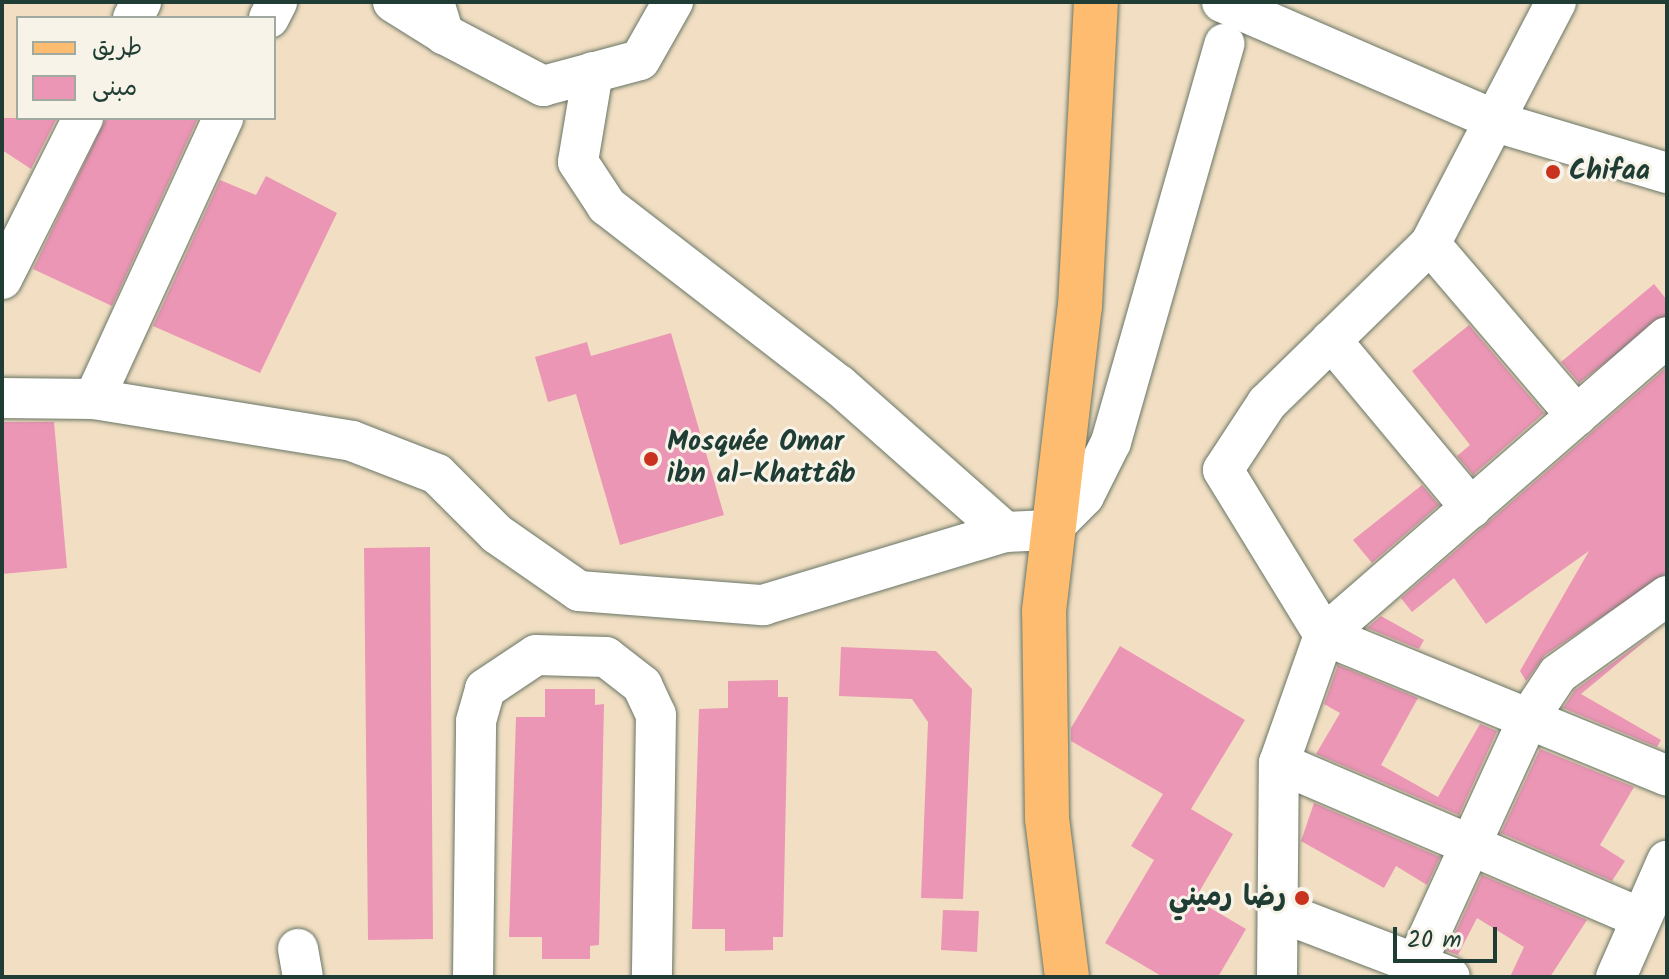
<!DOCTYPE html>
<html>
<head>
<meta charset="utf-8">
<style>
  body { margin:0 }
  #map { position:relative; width:1669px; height:979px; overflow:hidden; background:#f2dfc3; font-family:Kalam,"Playpen Sans Arabic",sans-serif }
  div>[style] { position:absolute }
  .building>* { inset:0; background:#eb96b5 }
  .roads { filter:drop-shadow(0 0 2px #697666) drop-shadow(0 0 2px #697666) }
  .minor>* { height:40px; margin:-20px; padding:0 20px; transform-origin:20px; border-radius:20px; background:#fff }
  .primary>* { height:44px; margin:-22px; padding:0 22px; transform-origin:22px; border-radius:22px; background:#fdbc6f }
  .dots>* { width:22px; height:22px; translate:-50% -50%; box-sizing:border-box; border:4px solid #f7f3e8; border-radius:50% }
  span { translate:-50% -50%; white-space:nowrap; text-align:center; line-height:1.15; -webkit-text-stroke:6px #f7f3e8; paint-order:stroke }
  .poi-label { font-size:28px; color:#1f3d34; font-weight:700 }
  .left { translate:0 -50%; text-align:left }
  .right { translate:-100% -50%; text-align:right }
  .frame { position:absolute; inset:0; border:4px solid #1f3d34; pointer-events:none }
  .legend { position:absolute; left:16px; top:16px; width:260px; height:104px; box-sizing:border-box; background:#f7f3e8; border:2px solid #a1aaa0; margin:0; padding:10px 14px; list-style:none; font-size:24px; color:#1f3d34 }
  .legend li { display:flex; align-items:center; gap:16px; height:40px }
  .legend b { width:40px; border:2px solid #a1aaa0 }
  .scale { position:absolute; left:1393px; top:927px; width:104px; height:36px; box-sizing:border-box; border:4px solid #1f3d34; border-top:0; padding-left:10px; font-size:24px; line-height:28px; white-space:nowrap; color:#1f3d34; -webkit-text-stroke:6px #f7f3e8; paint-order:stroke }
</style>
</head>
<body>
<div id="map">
  <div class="building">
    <i style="clip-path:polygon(2px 118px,57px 118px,31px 169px,2px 150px)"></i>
    <i style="clip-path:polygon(106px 118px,198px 118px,112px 306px,33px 269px)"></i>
    <i style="clip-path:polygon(266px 176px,337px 213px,260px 373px,153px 326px,220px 180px,256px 195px)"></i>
    <i style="clip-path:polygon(1654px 284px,1667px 300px,1667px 315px,1579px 383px,1561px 362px)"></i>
    <i style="clip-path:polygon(1469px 325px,1544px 413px,1473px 475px,1457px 456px,1470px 445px,1412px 371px)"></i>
    <i style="clip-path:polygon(671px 333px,724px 515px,620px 545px,576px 394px,548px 402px,535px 357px,587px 342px,591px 356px)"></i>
    <i style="clip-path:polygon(1667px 367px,1667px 573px,1545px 655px,1526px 681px,1520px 671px,1589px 551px,1486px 624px,1454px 578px,1412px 612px,1401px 598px)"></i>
    <i style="clip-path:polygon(2px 422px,54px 422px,67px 568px,2px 574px)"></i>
    <i style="clip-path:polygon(1422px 485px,1439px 505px,1372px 563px,1353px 540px)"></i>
    <i style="clip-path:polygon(430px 547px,433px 939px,368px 940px,364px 548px)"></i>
    <i style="clip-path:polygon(1381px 616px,1424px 640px,1419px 649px,1367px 628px)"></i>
    <i style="clip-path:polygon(1657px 631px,1581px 694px,1661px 740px,1657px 747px,1563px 708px,1575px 690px)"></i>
    <i style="clip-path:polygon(1120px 646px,1245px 720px,1191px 809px,1233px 834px,1195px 899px,1246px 929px,1218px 977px,1163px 977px,1105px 943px,1154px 860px,1131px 846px,1163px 794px,1071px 741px,1071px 728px)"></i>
    <i style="clip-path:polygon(841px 647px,936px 651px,972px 689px,963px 899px,921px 898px,928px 722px,912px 699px,839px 696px)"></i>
    <i style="clip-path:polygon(1338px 665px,1418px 698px,1381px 765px,1438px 797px,1480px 724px,1497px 731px,1459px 815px,1316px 754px,1340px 713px,1324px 704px)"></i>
    <i style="clip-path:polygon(778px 680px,778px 697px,788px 697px,783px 937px,773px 937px,773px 950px,725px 951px,725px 929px,692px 929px,699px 709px,728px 708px,728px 681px)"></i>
    <i style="clip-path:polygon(545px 689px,595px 689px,595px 705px,604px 704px,599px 945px,590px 946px,590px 959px,542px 959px,542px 937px,509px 937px,516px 717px,545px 717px)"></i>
    <i style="clip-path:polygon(1540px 749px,1634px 787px,1600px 845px,1625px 861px,1612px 881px,1501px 833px)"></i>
    <i style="clip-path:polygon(1314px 803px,1440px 857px,1427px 885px,1396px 866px,1384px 888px,1301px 841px)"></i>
    <i style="clip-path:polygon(1482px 875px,1587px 920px,1550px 977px,1510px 977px,1524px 947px,1477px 918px,1458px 955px,1447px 951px)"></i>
    <i style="clip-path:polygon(943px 910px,979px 911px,977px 952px,941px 950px)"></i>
  </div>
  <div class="roads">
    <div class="minor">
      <i style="left:393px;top:2px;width:60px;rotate:32.1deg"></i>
      <i style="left:434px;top:2px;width:34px;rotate:73deg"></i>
      <i style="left:444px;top:34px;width:112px;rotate:27.7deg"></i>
      <i style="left:543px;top:86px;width:100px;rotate:-15deg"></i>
      <i style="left:640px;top:60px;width:67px;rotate:-60.4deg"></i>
      <i style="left:1222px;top:2px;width:309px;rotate:23.4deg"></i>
      <i style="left:1506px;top:125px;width:168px;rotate:16.6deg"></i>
      <i style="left:1556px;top:2px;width:273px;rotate:117.5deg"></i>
      <i style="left:1430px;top:244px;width:228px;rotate:135.7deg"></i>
      <i style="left:1267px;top:403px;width:80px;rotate:123.3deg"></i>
      <i style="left:1223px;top:470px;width:193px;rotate:58.5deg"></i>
      <i style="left:1324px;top:635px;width:371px;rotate:22.3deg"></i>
      <i style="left:133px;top:18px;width:18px;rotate:-63deg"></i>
      <i style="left:269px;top:18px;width:18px;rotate:-63deg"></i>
      <i style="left:593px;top:72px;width:91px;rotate:99.5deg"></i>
      <i style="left:578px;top:162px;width:53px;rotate:56.6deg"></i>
      <i style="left:607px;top:206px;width:293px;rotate:37.7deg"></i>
      <i style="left:839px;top:385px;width:222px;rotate:41.5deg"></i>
      <i style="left:1430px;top:244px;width:226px;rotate:49.5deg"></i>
      <i style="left:2px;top:279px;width:180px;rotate:-63.3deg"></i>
      <i style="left:1331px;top:340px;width:219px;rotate:50.2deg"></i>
      <i style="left:2px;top:398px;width:92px;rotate:0.6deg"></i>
      <i style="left:94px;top:399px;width:261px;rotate:9.2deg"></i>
      <i style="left:352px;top:441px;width:91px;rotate:21.2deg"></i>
      <i style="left:437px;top:474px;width:85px;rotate:45deg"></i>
      <i style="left:497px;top:534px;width:100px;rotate:34.8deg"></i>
      <i style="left:579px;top:591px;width:185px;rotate:4.4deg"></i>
      <i style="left:763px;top:605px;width:253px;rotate:-16.8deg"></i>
      <i style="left:1005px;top:532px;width:45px;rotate:-2.5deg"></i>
      <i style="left:1050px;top:530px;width:48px;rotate:-45deg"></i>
      <i style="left:1084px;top:496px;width:60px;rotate:-63.4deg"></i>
      <i style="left:1111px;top:442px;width:414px;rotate:-74.1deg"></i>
      <i style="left:94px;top:399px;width:309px;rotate:-65.3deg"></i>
      <i style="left:1279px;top:763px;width:393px;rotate:23.2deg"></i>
      <i style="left:1278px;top:911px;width:184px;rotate:21deg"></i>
      <i style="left:298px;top:949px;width:28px;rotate:80deg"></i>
      <i style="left:473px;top:977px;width:256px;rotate:-89.3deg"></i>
      <i style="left:476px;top:721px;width:33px;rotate:-74deg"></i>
      <i style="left:485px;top:689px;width:61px;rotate:-33.7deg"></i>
      <i style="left:536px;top:655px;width:70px;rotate:1.6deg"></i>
      <i style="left:606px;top:657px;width:46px;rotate:37.9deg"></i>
      <i style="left:642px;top:685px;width:33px;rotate:65deg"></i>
      <i style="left:656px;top:715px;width:262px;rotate:90.9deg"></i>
      <i style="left:1277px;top:977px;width:214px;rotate:-89.5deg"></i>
      <i style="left:1279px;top:763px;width:136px;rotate:-70.6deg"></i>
      <i style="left:1324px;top:635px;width:454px;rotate:-41deg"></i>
      <i style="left:1410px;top:977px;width:284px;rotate:-65.4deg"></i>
      <i style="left:1528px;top:719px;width:54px;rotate:-56.3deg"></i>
      <i style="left:1558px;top:674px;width:134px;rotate:-35.6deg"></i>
      <i style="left:1616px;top:977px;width:127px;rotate:-66.3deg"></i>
    </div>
    <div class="primary">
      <i style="left:1067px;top:977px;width:160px;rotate:-97.2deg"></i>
      <i style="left:1047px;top:818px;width:207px;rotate:-90.8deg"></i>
      <i style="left:1044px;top:611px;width:307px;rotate:-83.3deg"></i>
      <i style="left:1080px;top:306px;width:304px;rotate:-87deg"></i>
    </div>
  </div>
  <div class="dots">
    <i style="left:1553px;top:172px;background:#c8321e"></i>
    <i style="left:651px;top:459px;background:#c8321e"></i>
    <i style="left:1302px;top:898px;background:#c8321e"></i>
  </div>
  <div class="poi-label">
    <span class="left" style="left:1569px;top:172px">Chifaa</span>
    <span class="left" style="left:667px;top:459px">Mosquée Omar<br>ibn al-Khattâb</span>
    <span class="right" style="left:1286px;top:898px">رضا رميني</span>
  </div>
  <div class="frame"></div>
  <ul class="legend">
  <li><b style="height:10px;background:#fdbc6f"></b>طريق</li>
  <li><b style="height:22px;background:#eb96b5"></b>مبنى</li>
  </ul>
  <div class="scale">20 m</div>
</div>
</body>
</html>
